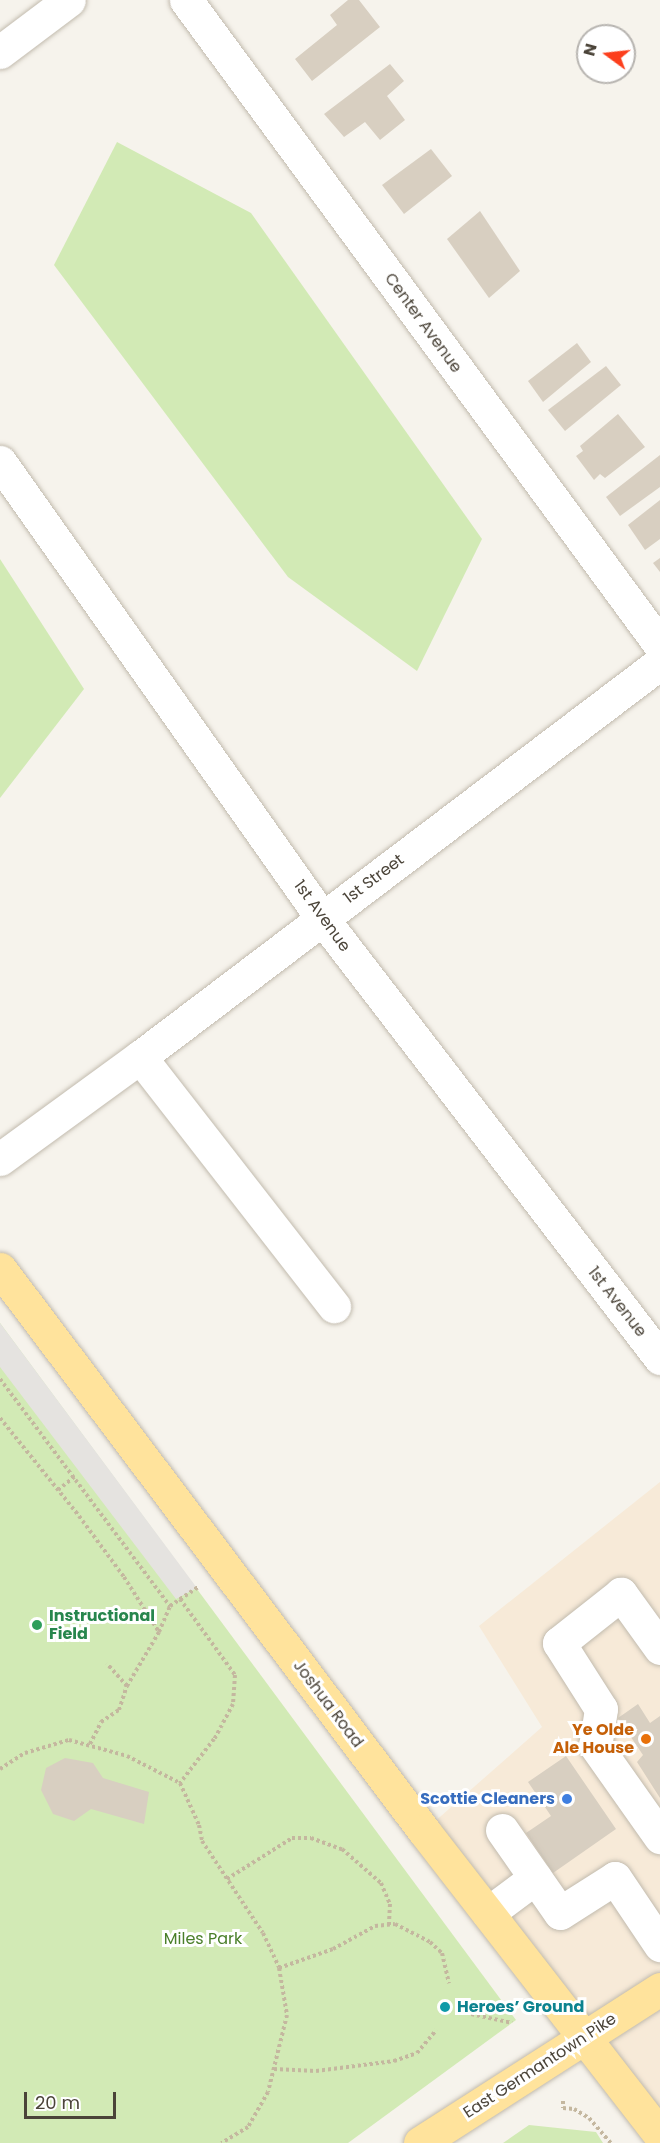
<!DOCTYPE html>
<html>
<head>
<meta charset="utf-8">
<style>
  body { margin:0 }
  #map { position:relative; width:660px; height:2143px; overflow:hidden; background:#f6f3ec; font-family:Poppins,sans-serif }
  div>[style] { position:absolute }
  .commercial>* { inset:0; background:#f7ead8 }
  .green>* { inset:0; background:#d2eab5 }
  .parking>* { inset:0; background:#e5e3e0 }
  .building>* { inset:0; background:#d8cfc1 }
  .path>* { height:4px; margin-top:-2px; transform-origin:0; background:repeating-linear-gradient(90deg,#c4b79f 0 3px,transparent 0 6px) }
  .roads { filter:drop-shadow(0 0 2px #c2bbae) drop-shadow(0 0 2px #c2bbae) }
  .minor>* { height:33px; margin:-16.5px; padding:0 16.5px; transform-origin:16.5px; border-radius:16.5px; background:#fff }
  .major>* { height:33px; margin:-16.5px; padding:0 16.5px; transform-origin:16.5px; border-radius:16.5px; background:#ffe39c }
  .dots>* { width:16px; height:16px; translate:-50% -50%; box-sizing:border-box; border:3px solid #fff; border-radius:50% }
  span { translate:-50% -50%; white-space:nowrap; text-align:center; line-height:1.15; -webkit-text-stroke:6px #fff; paint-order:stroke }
  .street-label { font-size:16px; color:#4b4439 }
  .leisure-label { font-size:16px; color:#27864d; font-weight:700 }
  .left { translate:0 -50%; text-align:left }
  .food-label { font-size:16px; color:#c56008; font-weight:700 }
  .right { translate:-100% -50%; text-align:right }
  .shop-label { font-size:16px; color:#366cbe; font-weight:700 }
  .park-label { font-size:16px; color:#4a7f2a }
  .culture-label { font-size:16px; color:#0d838f; font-weight:700 }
  .north { position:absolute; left:576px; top:24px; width:60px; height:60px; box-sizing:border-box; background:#fff; border:2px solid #b7b4b0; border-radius:50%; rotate:285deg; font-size:16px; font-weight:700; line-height:24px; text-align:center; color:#4b4439 }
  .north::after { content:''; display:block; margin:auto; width:21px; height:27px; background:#fc3f1d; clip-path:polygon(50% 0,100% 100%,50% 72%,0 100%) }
  .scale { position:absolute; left:24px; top:2092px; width:92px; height:27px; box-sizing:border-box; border:3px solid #4b4439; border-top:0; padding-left:8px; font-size:18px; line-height:21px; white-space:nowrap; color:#4b4439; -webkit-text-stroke:4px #fff; paint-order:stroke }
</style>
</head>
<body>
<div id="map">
  <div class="commercial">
    <i style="clip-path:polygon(660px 1482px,660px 2135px,424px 1831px,542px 1727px,479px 1626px)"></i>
  </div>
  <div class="green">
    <i style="clip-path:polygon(117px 142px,251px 213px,482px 539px,417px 671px,288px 577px,54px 265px)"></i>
    <i style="clip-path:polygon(0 559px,84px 689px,0 798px)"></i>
    <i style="clip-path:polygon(0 1323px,516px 2020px,348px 2143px,0 2143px)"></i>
    <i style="clip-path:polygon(529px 2125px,596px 2132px,603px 2143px,503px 2143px)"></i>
  </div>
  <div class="parking">
    <i style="clip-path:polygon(0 1323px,197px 1588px,176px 1599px,0 1367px)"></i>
  </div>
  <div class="building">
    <i style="clip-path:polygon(348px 0,359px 0,380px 27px,312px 81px,295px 59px,337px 25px,330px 15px)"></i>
    <i style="clip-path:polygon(390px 64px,404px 81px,387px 96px,405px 120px,380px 140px,365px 122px,344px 137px,324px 114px)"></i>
    <i style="clip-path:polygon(431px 149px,452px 176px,404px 214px,382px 185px)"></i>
    <i style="clip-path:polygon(480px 211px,520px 271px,489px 298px,447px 239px)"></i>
    <i style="clip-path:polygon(577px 343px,591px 362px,543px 402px,528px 381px)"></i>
    <i style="clip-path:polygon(606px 366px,621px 385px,565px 431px,548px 410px)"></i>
    <i style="clip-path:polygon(618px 414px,645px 447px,605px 478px,600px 474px,594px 480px,576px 456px,583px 451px,580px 446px)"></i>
    <i style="clip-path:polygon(660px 455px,660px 487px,620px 516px,606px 497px)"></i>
    <i style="clip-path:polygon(660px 500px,660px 539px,645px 550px,628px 525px)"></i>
    <i style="clip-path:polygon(660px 558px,660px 572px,653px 563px)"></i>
    <i style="clip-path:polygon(638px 1704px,650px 1723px,660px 1716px,660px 1798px,637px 1762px,643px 1755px,618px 1718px)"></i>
    <i style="clip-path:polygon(566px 1756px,616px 1829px,553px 1873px,526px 1833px,551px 1816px,528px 1782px)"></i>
    <i style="clip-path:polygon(65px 1758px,93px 1763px,103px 1778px,149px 1792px,144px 1824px,91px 1809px,74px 1821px,53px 1814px,41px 1790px,46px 1768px)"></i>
  </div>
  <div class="path">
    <i style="left:0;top:1379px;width:284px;rotate:53.2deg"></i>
    <i style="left:170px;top:1606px;width:34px;rotate:-34deg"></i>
    <i style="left:0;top:1418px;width:126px;rotate:51.1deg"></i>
    <i style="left:79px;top:1516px;width:76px;rotate:53.6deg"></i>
    <i style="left:124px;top:1577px;width:65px;rotate:57.5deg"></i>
    <i style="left:159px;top:1632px;width:63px;rotate:120.7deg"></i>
    <i style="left:58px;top:1490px;width:21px;rotate:-39deg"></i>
    <i style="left:180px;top:1599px;width:94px;rotate:54.1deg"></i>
    <i style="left:235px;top:1675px;width:29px;rotate:94deg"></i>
    <i style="left:233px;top:1704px;width:40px;rotate:118deg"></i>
    <i style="left:214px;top:1739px;width:56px;rotate:127.7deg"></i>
    <i style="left:159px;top:1632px;width:28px;rotate:-67deg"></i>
    <i style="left:90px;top:1744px;width:25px;rotate:-63deg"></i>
    <i style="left:101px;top:1722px;width:22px;rotate:-34deg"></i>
    <i style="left:119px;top:1710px;width:25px;rotate:-72deg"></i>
    <i style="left:127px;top:1686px;width:30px;rotate:-132deg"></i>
    <i style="left:0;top:1769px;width:30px;rotate:-33deg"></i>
    <i style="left:25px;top:1753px;width:46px;rotate:-16.5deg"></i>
    <i style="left:69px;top:1740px;width:60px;rotate:15.4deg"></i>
    <i style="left:127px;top:1756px;width:59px;rotate:27deg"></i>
    <i style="left:180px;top:1783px;width:46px;rotate:65.7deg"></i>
    <i style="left:199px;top:1825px;width:16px;rotate:79deg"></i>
    <i style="left:202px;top:1841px;width:110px;rotate:56.5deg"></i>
    <i style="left:263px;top:1933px;width:38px;rotate:65deg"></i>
    <i style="left:279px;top:1968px;width:48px;rotate:80.3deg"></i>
    <i style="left:287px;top:2015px;width:79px;rotate:103.9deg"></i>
    <i style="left:268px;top:2092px;width:40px;rotate:119.7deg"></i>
    <i style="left:248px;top:2127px;width:31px;rotate:149deg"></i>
    <i style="left:227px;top:1879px;width:77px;rotate:-32.2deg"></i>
    <i style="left:292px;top:1838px;width:19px"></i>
    <i style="left:311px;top:1838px;width:33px;rotate:20deg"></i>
    <i style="left:342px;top:1849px;width:52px;rotate:41.1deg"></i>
    <i style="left:381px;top:1883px;width:23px;rotate:67deg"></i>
    <i style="left:390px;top:1904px;width:21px;rotate:93deg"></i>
    <i style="left:279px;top:1968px;width:57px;rotate:-19.4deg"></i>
    <i style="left:333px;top:1949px;width:48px;rotate:-28.7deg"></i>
    <i style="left:375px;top:1926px;width:20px;rotate:-6deg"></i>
    <i style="left:395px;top:1924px;width:39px;rotate:27deg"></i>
    <i style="left:430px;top:1942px;width:16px;rotate:43deg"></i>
    <i style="left:442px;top:1953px;width:31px;rotate:77deg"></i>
    <i style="left:471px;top:2014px;width:42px;rotate:12.4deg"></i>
    <i style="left:274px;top:2069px;width:42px;rotate:2.7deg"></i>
    <i style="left:316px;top:2071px;width:79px;rotate:-7.3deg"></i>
    <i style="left:394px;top:2061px;width:24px;rotate:-19deg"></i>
    <i style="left:417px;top:2053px;width:30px;rotate:-50deg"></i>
    <i style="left:563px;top:2101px;width:7px;rotate:90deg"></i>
    <i style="left:563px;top:2108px;width:11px;rotate:5deg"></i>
    <i style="left:574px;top:2109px;width:17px;rotate:31deg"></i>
    <i style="left:589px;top:2118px;width:33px;rotate:49deg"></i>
  </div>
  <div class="roads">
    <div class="minor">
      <i style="left:186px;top:0;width:800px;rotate:53.69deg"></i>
      <i style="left:0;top:52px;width:86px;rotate:-37deg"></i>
      <i style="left:0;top:462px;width:558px;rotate:54.77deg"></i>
      <i style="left:322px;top:918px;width:555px;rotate:52.47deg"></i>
      <i style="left:140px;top:1057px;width:316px;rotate:52.1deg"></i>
      <i style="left:0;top:1159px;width:173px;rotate:-36.1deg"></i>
      <i style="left:140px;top:1057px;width:652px;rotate:-37.15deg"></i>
      <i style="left:660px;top:1648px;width:67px;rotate:-125.8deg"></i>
      <i style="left:621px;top:1594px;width:79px;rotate:141.7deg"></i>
      <i style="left:559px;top:1643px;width:78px;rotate:57.5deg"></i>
      <i style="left:601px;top:1709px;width:36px;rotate:99deg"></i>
      <i style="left:595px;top:1745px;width:113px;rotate:54.8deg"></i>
      <i style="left:502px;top:1830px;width:101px;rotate:55.1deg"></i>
      <i style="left:560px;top:1913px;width:65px;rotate:-32.5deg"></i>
      <i style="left:615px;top:1878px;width:81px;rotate:56.1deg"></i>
      <i style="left:488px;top:1913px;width:59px;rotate:-36.7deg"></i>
    </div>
    <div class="major">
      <i style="left:0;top:1269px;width:704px;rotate:52.97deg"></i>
      <i style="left:424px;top:1831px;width:385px;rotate:52.2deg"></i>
      <i style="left:420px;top:2143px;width:285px;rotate:-32.7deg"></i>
    </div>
  </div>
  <div class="dots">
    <i style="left:37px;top:1625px;background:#2e9e5b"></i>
    <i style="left:646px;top:1739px;background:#e8710a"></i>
    <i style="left:567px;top:1799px;background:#3f7fe0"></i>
    <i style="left:445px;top:2007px;background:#0f9aa8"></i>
  </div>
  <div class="street-label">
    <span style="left:423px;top:323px;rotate:54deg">Center Avenue</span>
    <span style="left:374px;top:879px;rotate:-37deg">1st Street</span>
    <span style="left:322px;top:916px;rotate:54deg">1st Avenue</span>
    <span style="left:617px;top:1302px;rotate:52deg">1st Avenue</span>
    <span style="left:328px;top:1704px;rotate:53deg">Joshua Road</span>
    <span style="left:540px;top:2066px;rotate:-33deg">East Germantown Pike</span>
  </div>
  <div class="leisure-label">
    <span class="left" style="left:49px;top:1625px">Instructional<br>Field</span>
  </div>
  <div class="food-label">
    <span class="right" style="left:634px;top:1739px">Ye Olde<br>Ale House</span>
  </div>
  <div class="shop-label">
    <span class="right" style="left:555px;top:1799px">Scottie Cleaners</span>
  </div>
  <div class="park-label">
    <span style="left:203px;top:1939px">Miles Park</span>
  </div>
  <div class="culture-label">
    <span class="left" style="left:457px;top:2007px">Heroes’ Ground</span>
  </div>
  <div class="north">N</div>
  <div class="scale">20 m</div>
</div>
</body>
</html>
